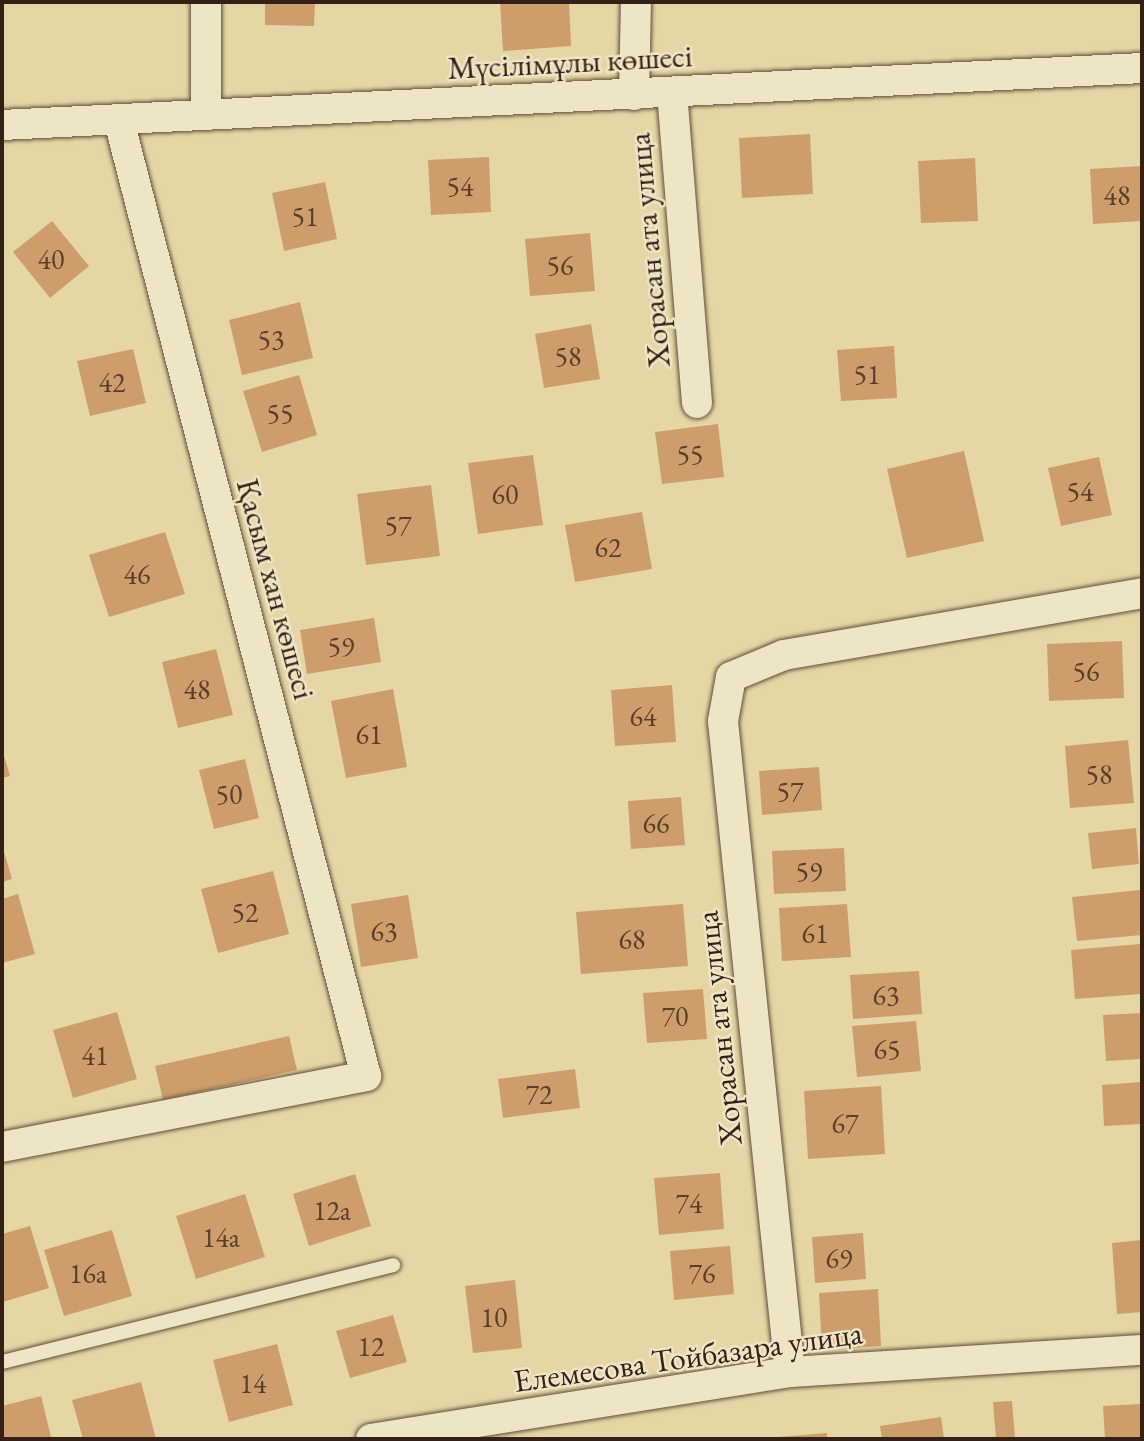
<!DOCTYPE html>
<html>
<head>
<meta charset="utf-8">
<style>
  body { margin:0 }
  #map { position:relative; width:1144px; height:1441px; overflow:hidden; background:#e5d7a5; font-family:"EB Garamond",serif }
  div>[style] { position:absolute }
  .building>* { inset:0; background:#ce9d6c }
  .roads { filter:drop-shadow(0 0 2px #604e3a) drop-shadow(0 0 2px #604e3a) }
  .lane>* { height:14px; margin:-7px; padding:0 7px; transform-origin:7px; border-radius:7px; background:#eee5c4 }
  .street>* { height:30px; margin:-15px; padding:0 15px; transform-origin:15px; border-radius:15px; background:#eee5c4 }
  span { translate:-50% -50%; white-space:nowrap; text-align:center; line-height:1.15; -webkit-text-stroke:5px #eee5c4; paint-order:stroke }
  .number-label { font-size:28px; color:#5a3f2c }
  .number-label span { -webkit-text-stroke-width:0 }
  .street-label { font-size:32px; color:#332016 }
  .frame { position:absolute; inset:0; border:4px solid #332016; pointer-events:none }
</style>
</head>
<body>
<div id="map">
  <div class="building">
    <i style="clip-path:polygon(265px 2px,315px 2px,314px 26px,265px 25px)"></i>
    <i style="clip-path:polygon(500px 2px,569px 2px,571px 46px,503px 51px)"></i>
    <i style="clip-path:polygon(810px 134px,813px 194px,742px 198px,739px 138px)"></i>
    <i style="clip-path:polygon(489px 157px,491px 212px,431px 215px,428px 160px)"></i>
    <i style="clip-path:polygon(975px 158px,978px 221px,921px 223px,918px 161px)"></i>
    <i style="clip-path:polygon(1142px 166px,1142px 221px,1093px 224px,1090px 169px)"></i>
    <i style="clip-path:polygon(325px 182px,337px 239px,284px 251px,272px 193px)"></i>
    <i style="clip-path:polygon(52px 221px,89px 266px,50px 298px,13px 252px)"></i>
    <i style="clip-path:polygon(590px 233px,595px 291px,530px 296px,525px 239px)"></i>
    <i style="clip-path:polygon(300px 302px,313px 358px,242px 375px,229px 320px)"></i>
    <i style="clip-path:polygon(591px 324px,600px 379px,544px 388px,535px 334px)"></i>
    <i style="clip-path:polygon(894px 346px,897px 398px,841px 401px,837px 350px)"></i>
    <i style="clip-path:polygon(133px 349px,146px 403px,90px 416px,77px 361px)"></i>
    <i style="clip-path:polygon(299px 375px,317px 435px,262px 452px,243px 391px)"></i>
    <i style="clip-path:polygon(718px 424px,724px 477px,662px 484px,655px 432px)"></i>
    <i style="clip-path:polygon(964px 451px,984px 541px,907px 558px,887px 469px)"></i>
    <i style="clip-path:polygon(533px 455px,543px 525px,478px 534px,468px 463px)"></i>
    <i style="clip-path:polygon(1099px 457px,1112px 515px,1061px 526px,1048px 468px)"></i>
    <i style="clip-path:polygon(431px 485px,440px 556px,366px 565px,357px 494px)"></i>
    <i style="clip-path:polygon(642px 512px,652px 569px,575px 582px,565px 525px)"></i>
    <i style="clip-path:polygon(165px 532px,185px 594px,109px 617px,89px 555px)"></i>
    <i style="clip-path:polygon(374px 618px,381px 662px,307px 674px,300px 630px)"></i>
    <i style="clip-path:polygon(1122px 641px,1124px 698px,1049px 701px,1047px 644px)"></i>
    <i style="clip-path:polygon(216px 649px,233px 715px,178px 728px,162px 662px)"></i>
    <i style="clip-path:polygon(672px 685px,676px 742px,615px 746px,611px 690px)"></i>
    <i style="clip-path:polygon(393px 689px,407px 767px,346px 778px,331px 701px)"></i>
    <i style="clip-path:polygon(1128px 740px,1134px 803px,1070px 808px,1065px 746px)"></i>
    <i style="clip-path:polygon(2px 749px,10px 776px,2px 778px)"></i>
    <i style="clip-path:polygon(245px 759px,259px 818px,214px 829px,199px 770px)"></i>
    <i style="clip-path:polygon(819px 767px,822px 810px,762px 815px,759px 771px)"></i>
    <i style="clip-path:polygon(681px 797px,685px 845px,631px 849px,628px 801px)"></i>
    <i style="clip-path:polygon(1136px 828px,1139px 864px,1092px 869px,1088px 833px)"></i>
    <i style="clip-path:polygon(2px 845px,12px 879px,2px 882px)"></i>
    <i style="clip-path:polygon(844px 848px,846px 891px,774px 894px,772px 851px)"></i>
    <i style="clip-path:polygon(273px 871px,289px 934px,218px 953px,201px 889px)"></i>
    <i style="clip-path:polygon(1140px 890px,1142px 935px,1077px 941px,1072px 897px)"></i>
    <i style="clip-path:polygon(18px 894px,35px 954px,2px 963px,2px 899px)"></i>
    <i style="clip-path:polygon(408px 895px,418px 958px,361px 967px,351px 904px)"></i>
    <i style="clip-path:polygon(683px 904px,688px 966px,581px 974px,576px 912px)"></i>
    <i style="clip-path:polygon(847px 904px,851px 957px,782px 961px,779px 908px)"></i>
    <i style="clip-path:polygon(1140px 944px,1142px 994px,1075px 999px,1071px 950px)"></i>
    <i style="clip-path:polygon(919px 971px,922px 1014px,853px 1019px,850px 975px)"></i>
    <i style="clip-path:polygon(703px 989px,707px 1039px,647px 1043px,643px 993px)"></i>
    <i style="clip-path:polygon(117px 1012px,137px 1079px,73px 1098px,53px 1030px)"></i>
    <i style="clip-path:polygon(1142px 1013px,1142px 1059px,1106px 1061px,1103px 1015px)"></i>
    <i style="clip-path:polygon(916px 1021px,921px 1071px,857px 1077px,852px 1026px)"></i>
    <i style="clip-path:polygon(289px 1036px,297px 1070px,163px 1100px,155px 1066px)"></i>
    <i style="clip-path:polygon(575px 1069px,580px 1108px,503px 1118px,498px 1079px)"></i>
    <i style="clip-path:polygon(1142px 1082px,1142px 1124px,1104px 1126px,1102px 1085px)"></i>
    <i style="clip-path:polygon(881px 1086px,885px 1154px,808px 1159px,804px 1091px)"></i>
    <i style="clip-path:polygon(720px 1173px,724px 1229px,659px 1235px,654px 1178px)"></i>
    <i style="clip-path:polygon(355px 1174px,371px 1226px,309px 1246px,293px 1194px)"></i>
    <i style="clip-path:polygon(245px 1194px,265px 1257px,196px 1279px,176px 1216px)"></i>
    <i style="clip-path:polygon(30px 1226px,49px 1288px,3px 1302px,2px 1234px)"></i>
    <i style="clip-path:polygon(112px 1230px,132px 1296px,64px 1316px,44px 1250px)"></i>
    <i style="clip-path:polygon(863px 1233px,866px 1279px,815px 1283px,812px 1237px)"></i>
    <i style="clip-path:polygon(1142px 1240px,1142px 1312px,1117px 1314px,1112px 1243px)"></i>
    <i style="clip-path:polygon(730px 1246px,734px 1294px,674px 1300px,670px 1251px)"></i>
    <i style="clip-path:polygon(515px 1280px,522px 1348px,473px 1353px,465px 1286px)"></i>
    <i style="clip-path:polygon(878px 1289px,881px 1346px,822px 1350px,819px 1293px)"></i>
    <i style="clip-path:polygon(393px 1315px,407px 1362px,350px 1378px,336px 1331px)"></i>
    <i style="clip-path:polygon(277px 1344px,293px 1405px,229px 1422px,213px 1360px)"></i>
    <i style="clip-path:polygon(141px 1382px,156px 1439px,83px 1439px,72px 1400px)"></i>
    <i style="clip-path:polygon(41px 1396px,51px 1437px,2px 1439px,2px 1406px)"></i>
    <i style="clip-path:polygon(1012px 1401px,1015px 1439px,996px 1439px,993px 1402px)"></i>
    <i style="clip-path:polygon(1142px 1404px,1142px 1439px,1105px 1439px,1103px 1406px)"></i>
    <i style="clip-path:polygon(941px 1417px,944px 1439px,882px 1439px,880px 1426px)"></i>
    <i style="clip-path:polygon(827px 1433px,827px 1439px,778px 1439px,778px 1437px)"></i>
  </div>
  <div class="roads">
    <div class="lane">
      <i style="left:2px;top:1362px;width:403px;rotate:-13.9deg"></i>
    </div>
    <div class="street">
      <i style="left:672px;top:92px;width:312px;rotate:85.4deg"></i>
      <i style="left:634px;top:95px;width:93px;rotate:-88.8deg"></i>
      <i style="left:206px;top:115px;width:113px;rotate:-90deg"></i>
      <i style="left:2px;top:125px;width:1141px;rotate:-2.86deg"></i>
      <i style="left:2px;top:1147px;width:371px;rotate:-11deg"></i>
      <i style="left:366px;top:1076px;width:986px;rotate:-104.5deg"></i>
      <i style="left:790px;top:1372px;width:654px;rotate:-95.88deg"></i>
      <i style="left:723px;top:721px;width:45px;rotate:-79.7deg"></i>
      <i style="left:731px;top:677px;width:57px;rotate:-22.5deg"></i>
      <i style="left:784px;top:655px;width:363px;rotate:-9.8deg"></i>
      <i style="left:371px;top:1439px;width:424px;rotate:-9.1deg"></i>
      <i style="left:790px;top:1372px;width:353px;rotate:-3.6deg"></i>
    </div>
  </div>
  <div class="number-label">
    <span style="left:460px;top:186px">54</span>
    <span style="left:1117px;top:195px">48</span>
    <span style="left:305px;top:216px">51</span>
    <span style="left:51px;top:259px">40</span>
    <span style="left:560px;top:265px">56</span>
    <span style="left:271px;top:339px">53</span>
    <span style="left:568px;top:356px">58</span>
    <span style="left:867px;top:374px">51</span>
    <span style="left:112px;top:382px">42</span>
    <span style="left:280px;top:413px">55</span>
    <span style="left:690px;top:454px">55</span>
    <span style="left:1080px;top:491px">54</span>
    <span style="left:505px;top:494px">60</span>
    <span style="left:398px;top:525px">57</span>
    <span style="left:608px;top:547px">62</span>
    <span style="left:137px;top:574px">46</span>
    <span style="left:341px;top:646px">59</span>
    <span style="left:1086px;top:671px">56</span>
    <span style="left:197px;top:689px">48</span>
    <span style="left:643px;top:716px">64</span>
    <span style="left:369px;top:734px">61</span>
    <span style="left:1099px;top:774px">58</span>
    <span style="left:790px;top:791px">57</span>
    <span style="left:229px;top:794px">50</span>
    <span style="left:656px;top:823px">66</span>
    <span style="left:809px;top:871px">59</span>
    <span style="left:245px;top:912px">52</span>
    <span style="left:384px;top:931px">63</span>
    <span style="left:815px;top:933px">61</span>
    <span style="left:632px;top:939px">68</span>
    <span style="left:886px;top:995px">63</span>
    <span style="left:675px;top:1016px">70</span>
    <span style="left:887px;top:1049px">65</span>
    <span style="left:95px;top:1055px">41</span>
    <span style="left:539px;top:1094px">72</span>
    <span style="left:845px;top:1123px">67</span>
    <span style="left:689px;top:1203px">74</span>
    <span style="left:332px;top:1210px">12а</span>
    <span style="left:221px;top:1237px">14а</span>
    <span style="left:839px;top:1258px">69</span>
    <span style="left:88px;top:1273px">16а</span>
    <span style="left:702px;top:1273px">76</span>
    <span style="left:494px;top:1317px">10</span>
    <span style="left:371px;top:1346px">12</span>
    <span style="left:253px;top:1383px">14</span>
  </div>
  <div class="street-label">
    <span style="left:570px;top:62px;rotate:-3deg">Мүсілімұлы көшесі</span>
    <span style="left:649px;top:250px;rotate:-95deg">Хорасан ата улица</span>
    <span style="left:276px;top:589px;rotate:75deg">Қасым хан көшесі</span>
    <span style="left:719px;top:1028px;rotate:-96deg">Хорасан ата улица</span>
    <span style="left:688px;top:1357px;rotate:-8deg">Елемесова Тойбазара улица</span>
  </div>
  <div class="frame"></div>
</div>
</body>
</html>
